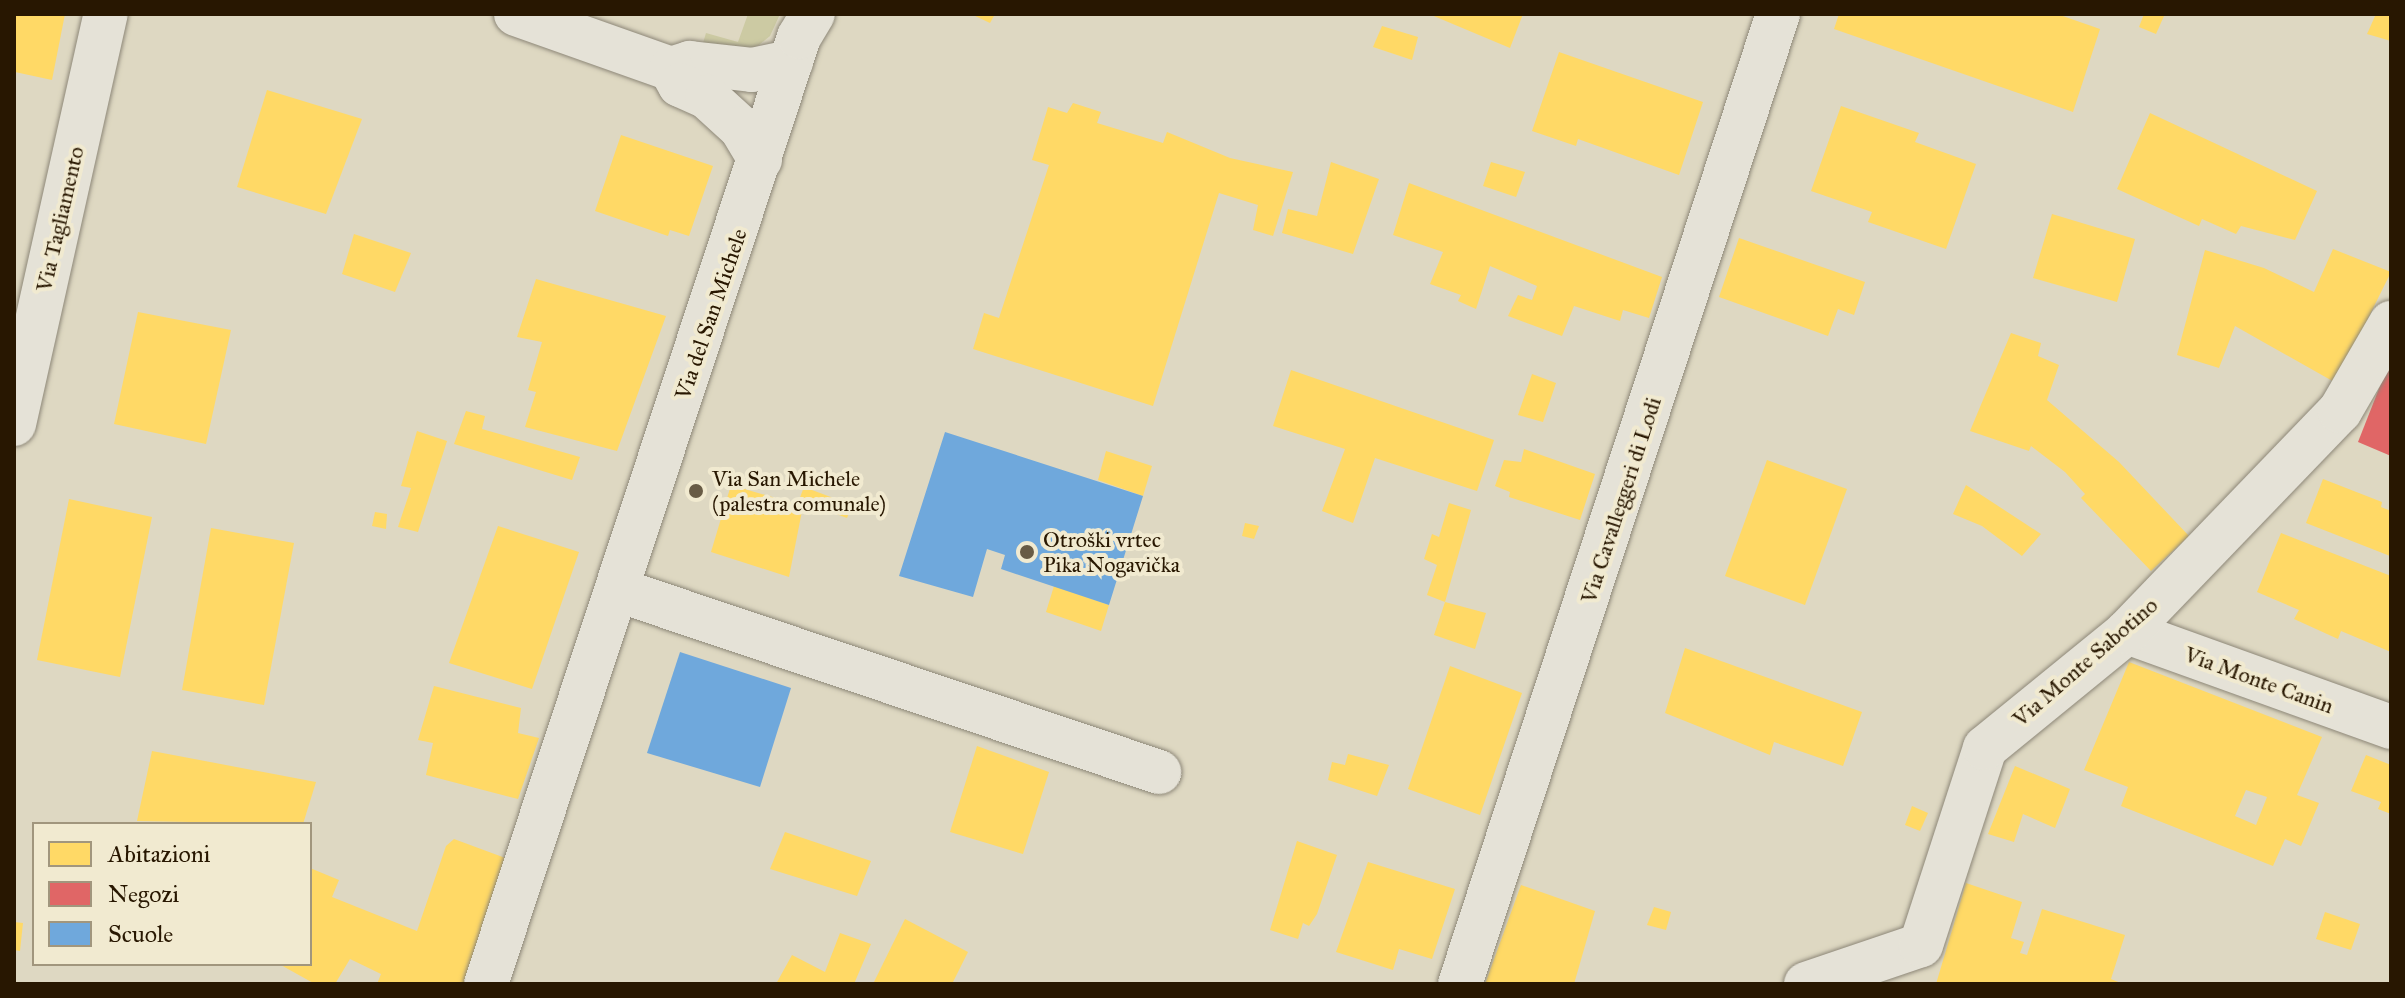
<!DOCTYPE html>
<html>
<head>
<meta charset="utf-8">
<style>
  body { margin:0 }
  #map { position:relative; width:2405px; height:998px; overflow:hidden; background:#ded8c2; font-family:"IM FELL Great Primer",serif }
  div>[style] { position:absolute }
  .green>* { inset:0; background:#cccaa3 }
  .homes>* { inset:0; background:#ffd966 }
  .shops>* { inset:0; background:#e06666 }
  .schools>* { inset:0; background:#6fa8dc }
  .roads { filter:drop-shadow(0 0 2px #8d8778) drop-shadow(0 0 2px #8d8778) }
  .street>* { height:44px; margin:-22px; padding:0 22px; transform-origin:22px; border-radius:22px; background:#e5e2d7 }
  .secondary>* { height:44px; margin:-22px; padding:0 22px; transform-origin:22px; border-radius:22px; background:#e5e2d7 }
  .dots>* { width:22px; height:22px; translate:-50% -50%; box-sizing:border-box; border:4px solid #f1ead0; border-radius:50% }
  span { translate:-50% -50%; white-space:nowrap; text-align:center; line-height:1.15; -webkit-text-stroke:8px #f1ead0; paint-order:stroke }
  .street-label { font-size:22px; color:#281701 }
  .poi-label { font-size:22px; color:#281701 }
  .left { translate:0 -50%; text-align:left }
  .frame { position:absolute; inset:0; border:16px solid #281701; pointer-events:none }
  .legend { position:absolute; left:32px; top:822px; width:280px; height:144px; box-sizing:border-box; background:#f1ead0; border:2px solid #a1967d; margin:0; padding:10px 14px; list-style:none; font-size:24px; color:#281701 }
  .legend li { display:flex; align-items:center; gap:16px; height:40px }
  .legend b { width:40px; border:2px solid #a1967d }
</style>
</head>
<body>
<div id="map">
  <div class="green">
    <i style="clip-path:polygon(748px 14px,780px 14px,770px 36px,749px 53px,703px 43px,706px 33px,738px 42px)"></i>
  </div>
  <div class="homes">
    <i style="clip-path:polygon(14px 14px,65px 14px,52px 80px,15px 72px)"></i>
    <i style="clip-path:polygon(971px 14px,995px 14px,990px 23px)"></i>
    <i style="clip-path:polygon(1429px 14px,1523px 14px,1510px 48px)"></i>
    <i style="clip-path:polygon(1839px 14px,2057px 14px,2100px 29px,2073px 112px,1834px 29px)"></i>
    <i style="clip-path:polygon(2144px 14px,2164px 16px,2156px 34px,2139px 27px)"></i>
    <i style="clip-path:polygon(2376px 14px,2391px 14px,2391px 41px,2367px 34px)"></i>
    <i style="clip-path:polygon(1382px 26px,1418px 37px,1412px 60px,1373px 47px)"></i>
    <i style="clip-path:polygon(1559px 52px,1703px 102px,1679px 175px,1578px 139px,1576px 146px,1532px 131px)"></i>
    <i style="clip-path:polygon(267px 90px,362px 119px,326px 214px,237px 187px)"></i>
    <i style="clip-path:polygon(1073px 103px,1101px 112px,1097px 123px,1163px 143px,1167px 132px,1230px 158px,1293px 172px,1273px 236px,1253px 230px,1258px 205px,1219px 193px,1153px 406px,973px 349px,984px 313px,999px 318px,1049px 165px,1032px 160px,1048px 107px,1067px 113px)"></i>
    <i style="clip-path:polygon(1841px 106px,1919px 133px,1915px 142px,1976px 164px,1946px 249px,1868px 222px,1872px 212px,1811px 191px)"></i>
    <i style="clip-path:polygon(2150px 113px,2317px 191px,2295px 240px,2241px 226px,2236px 234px,2202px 219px,2199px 226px,2117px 189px)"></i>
    <i style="clip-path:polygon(621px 135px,713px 166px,689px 236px,670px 230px,668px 236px,595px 211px)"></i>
    <i style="clip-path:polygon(1331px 162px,1379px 179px,1353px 254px,1282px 233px,1288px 209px,1317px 216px)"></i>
    <i style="clip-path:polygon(1491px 162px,1525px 172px,1516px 197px,1483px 186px)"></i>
    <i style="clip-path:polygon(1409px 183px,1662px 277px,1649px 318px,1623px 310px,1620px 321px,1574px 306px,1562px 336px,1508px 316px,1518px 295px,1532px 300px,1537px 286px,1490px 266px,1476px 309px,1458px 301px,1461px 295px,1430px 284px,1443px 252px,1393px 235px)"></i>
    <i style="clip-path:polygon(2052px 214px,2135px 239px,2117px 302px,2033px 278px)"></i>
    <i style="clip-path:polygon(354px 234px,411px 253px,395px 292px,342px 274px)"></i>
    <i style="clip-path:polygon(1739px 238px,1865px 282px,1854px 315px,1838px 309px,1828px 336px,1719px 297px)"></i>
    <i style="clip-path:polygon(2333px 249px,2391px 272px,2336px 383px,2235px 326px,2219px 368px,2177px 355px,2205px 250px,2264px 268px,2314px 292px)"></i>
    <i style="clip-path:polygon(536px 279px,666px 316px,617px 451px,525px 427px,536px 392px,528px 390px,542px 342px,517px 337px)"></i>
    <i style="clip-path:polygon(138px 312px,231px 330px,206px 444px,114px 424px)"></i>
    <i style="clip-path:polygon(2011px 333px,2041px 343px,2038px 356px,2059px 365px,2047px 400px,2119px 462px,2189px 536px,2151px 571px,2081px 498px,2085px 494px,2065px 472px,2031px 446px,2029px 451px,1970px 431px)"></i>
    <i style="clip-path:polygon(1291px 370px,1494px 440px,1477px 491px,1375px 458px,1353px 523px,1322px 511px,1345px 449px,1273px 426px)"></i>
    <i style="clip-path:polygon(1532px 374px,1556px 383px,1543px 422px,1518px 415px)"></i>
    <i style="clip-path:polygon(466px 411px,485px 416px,482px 429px,580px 457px,572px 480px,454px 444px)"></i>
    <i style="clip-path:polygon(417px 431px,447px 441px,418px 532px,398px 527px,411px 488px,401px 486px)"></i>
    <i style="clip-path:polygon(1524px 449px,1595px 474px,1580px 520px,1509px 497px,1510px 492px,1495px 486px,1504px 460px,1521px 462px)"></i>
    <i style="clip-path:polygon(1106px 451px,1152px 466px,1143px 496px,1098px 480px)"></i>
    <i style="clip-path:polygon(1767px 460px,1847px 489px,1805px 605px,1725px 576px)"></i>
    <i style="clip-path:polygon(2323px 479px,2382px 502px,2381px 507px,2391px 511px,2390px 556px,2306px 523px)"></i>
    <i style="clip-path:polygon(731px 485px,803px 506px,789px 577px,711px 552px)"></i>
    <i style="clip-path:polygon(1966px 485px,2041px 534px,2022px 556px,1982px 526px,1953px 514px)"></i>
    <i style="clip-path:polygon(804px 487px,852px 505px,847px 518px,799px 500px)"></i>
    <i style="clip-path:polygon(69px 499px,152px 517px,120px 677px,37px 660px)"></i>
    <i style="clip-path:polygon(1449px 503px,1471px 510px,1445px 602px,1427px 595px,1437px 565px,1424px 559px,1432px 534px,1439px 537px)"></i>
    <i style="clip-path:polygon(375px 512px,387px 514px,386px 529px,372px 526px)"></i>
    <i style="clip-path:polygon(1245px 523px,1259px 526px,1254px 539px,1242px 536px)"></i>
    <i style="clip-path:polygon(498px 526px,579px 552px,532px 689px,449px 663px)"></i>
    <i style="clip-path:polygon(211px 528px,294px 543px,264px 705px,182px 690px)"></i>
    <i style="clip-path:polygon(2281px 533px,2391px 576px,2391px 652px,2341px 631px,2338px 639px,2294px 619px,2299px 610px,2257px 592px)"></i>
    <i style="clip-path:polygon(1054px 586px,1109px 605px,1101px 631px,1046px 612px)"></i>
    <i style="clip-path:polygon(1445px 602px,1486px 613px,1475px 649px,1434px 635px)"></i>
    <i style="clip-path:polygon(1685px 648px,1862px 712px,1843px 766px,1774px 742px,1770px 755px,1665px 713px)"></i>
    <i style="clip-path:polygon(evenodd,2129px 662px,2322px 737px,2297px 795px,2319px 803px,2301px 846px,2285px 839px,2273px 866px,2121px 806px,2128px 787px,2084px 770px,2129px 662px,2246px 790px,2267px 797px,2256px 825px,2235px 816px,2246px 790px)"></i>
    <i style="clip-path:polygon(1450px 666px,1522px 693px,1480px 815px,1408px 789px)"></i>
    <i style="clip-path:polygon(434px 686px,521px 708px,518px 733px,539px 738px,518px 799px,426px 775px,433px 743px,418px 740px)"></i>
    <i style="clip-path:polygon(977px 746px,1049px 772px,1023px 854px,950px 832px)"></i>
    <i style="clip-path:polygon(152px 751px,316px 782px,303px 824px,137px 821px)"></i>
    <i style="clip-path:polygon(1348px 754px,1389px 765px,1377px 796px,1328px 780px,1332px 762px,1345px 765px)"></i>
    <i style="clip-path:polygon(2366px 755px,2391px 765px,2391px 814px,2378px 809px,2381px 802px,2351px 791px)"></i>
    <i style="clip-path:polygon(2015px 766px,2070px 789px,2055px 828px,2023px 814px,2014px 842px,1988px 834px)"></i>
    <i style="clip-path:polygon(1912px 806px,1928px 813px,1920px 831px,1905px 825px)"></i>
    <i style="clip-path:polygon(785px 832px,871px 861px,857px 896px,770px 869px)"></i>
    <i style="clip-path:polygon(454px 839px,508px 859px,464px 984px,377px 984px,381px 974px,350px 959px,335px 984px,315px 984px,279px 964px,310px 964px,310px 868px,339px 880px,332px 897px,417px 931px,446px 846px)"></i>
    <i style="clip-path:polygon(1297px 841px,1337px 855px,1317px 914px,1309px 926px,1303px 923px,1298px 939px,1270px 930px)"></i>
    <i style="clip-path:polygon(1368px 862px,1455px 889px,1432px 959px,1399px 949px,1393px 970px,1336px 952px)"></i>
    <i style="clip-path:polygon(1966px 883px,2022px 902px,2011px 938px,2024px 942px,2020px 953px,2027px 955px,2042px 909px,2125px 935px,2111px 979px,2123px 984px,1936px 984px)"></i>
    <i style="clip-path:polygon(1521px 885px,1595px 911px,1574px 984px,1485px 984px)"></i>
    <i style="clip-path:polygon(1654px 907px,1671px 912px,1666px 930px,1647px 925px)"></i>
    <i style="clip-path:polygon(2325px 912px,2360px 924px,2351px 950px,2316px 939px)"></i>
    <i style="clip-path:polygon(905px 919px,968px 952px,952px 984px,873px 984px)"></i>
    <i style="clip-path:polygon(14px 922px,23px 923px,20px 951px,14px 950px)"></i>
    <i style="clip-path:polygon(840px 933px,871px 944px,854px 984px,776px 984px,792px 955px,825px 972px)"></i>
  </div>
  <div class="shops">
    <i style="clip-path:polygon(2391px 358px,2391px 456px,2358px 442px)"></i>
  </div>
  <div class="schools">
    <i style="clip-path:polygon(945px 432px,1143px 496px,1109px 605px,1001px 569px,1005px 555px,987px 549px,973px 597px,899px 576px)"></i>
    <i style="clip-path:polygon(680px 652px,791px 688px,760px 787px,647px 753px)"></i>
  </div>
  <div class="roads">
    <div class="street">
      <i style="left:516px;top:14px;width:164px;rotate:19.5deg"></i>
      <i style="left:671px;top:69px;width:20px;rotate:-18deg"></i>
      <i style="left:690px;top:63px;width:62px;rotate:6.4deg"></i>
      <i style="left:752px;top:70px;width:40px;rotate:-12deg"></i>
      <i style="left:671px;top:69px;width:18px;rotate:61deg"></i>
      <i style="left:680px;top:85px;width:30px;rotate:24deg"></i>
      <i style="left:707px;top:97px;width:46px;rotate:42.4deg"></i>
      <i style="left:741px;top:128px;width:37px;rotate:59deg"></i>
      <i style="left:14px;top:424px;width:420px;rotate:-77.4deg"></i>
      <i style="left:618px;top:590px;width:571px;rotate:18.59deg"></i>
      <i style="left:2127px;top:632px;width:281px;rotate:19.8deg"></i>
      <i style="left:1460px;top:984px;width:1021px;rotate:-71.85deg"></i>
      <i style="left:1806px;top:984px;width:121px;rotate:-18.7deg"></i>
      <i style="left:1921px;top:945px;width:207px;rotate:-72deg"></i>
      <i style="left:1985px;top:748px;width:183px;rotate:-39.2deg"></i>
      <i style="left:2127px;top:632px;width:307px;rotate:-46.1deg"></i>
      <i style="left:2340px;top:411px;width:102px;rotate:-59.9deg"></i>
    </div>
    <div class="secondary">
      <i style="left:486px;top:984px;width:997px;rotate:-71.71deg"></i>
      <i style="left:799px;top:37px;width:27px;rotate:-59deg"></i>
    </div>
  </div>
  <div class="dots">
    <i style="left:696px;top:491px;background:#685b45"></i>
    <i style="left:1027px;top:552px;background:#685b45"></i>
  </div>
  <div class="street-label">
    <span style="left:60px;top:219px;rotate:-77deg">Via Tagliamento</span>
    <span style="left:711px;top:314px;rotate:-71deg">Via del San Michele</span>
    <span style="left:1621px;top:500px;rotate:-72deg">Via Cavalleggeri di Lodi</span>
    <span style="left:2085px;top:662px;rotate:-41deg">Via Monte Sabotino</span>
    <span style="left:2259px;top:680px;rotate:20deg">Via Monte Canin</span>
  </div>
  <div class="poi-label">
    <span class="left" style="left:712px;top:491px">Via San Michele<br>(palestra comunale)</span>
    <span class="left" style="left:1043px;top:552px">Otroški vrtec<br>Pika Nogavička</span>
  </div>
  <div class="frame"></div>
  <ul class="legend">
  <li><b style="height:22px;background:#ffd966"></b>Abitazioni</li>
  <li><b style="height:22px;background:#e06666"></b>Negozi</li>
  <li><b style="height:22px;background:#6fa8dc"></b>Scuole</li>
  </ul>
</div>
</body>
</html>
